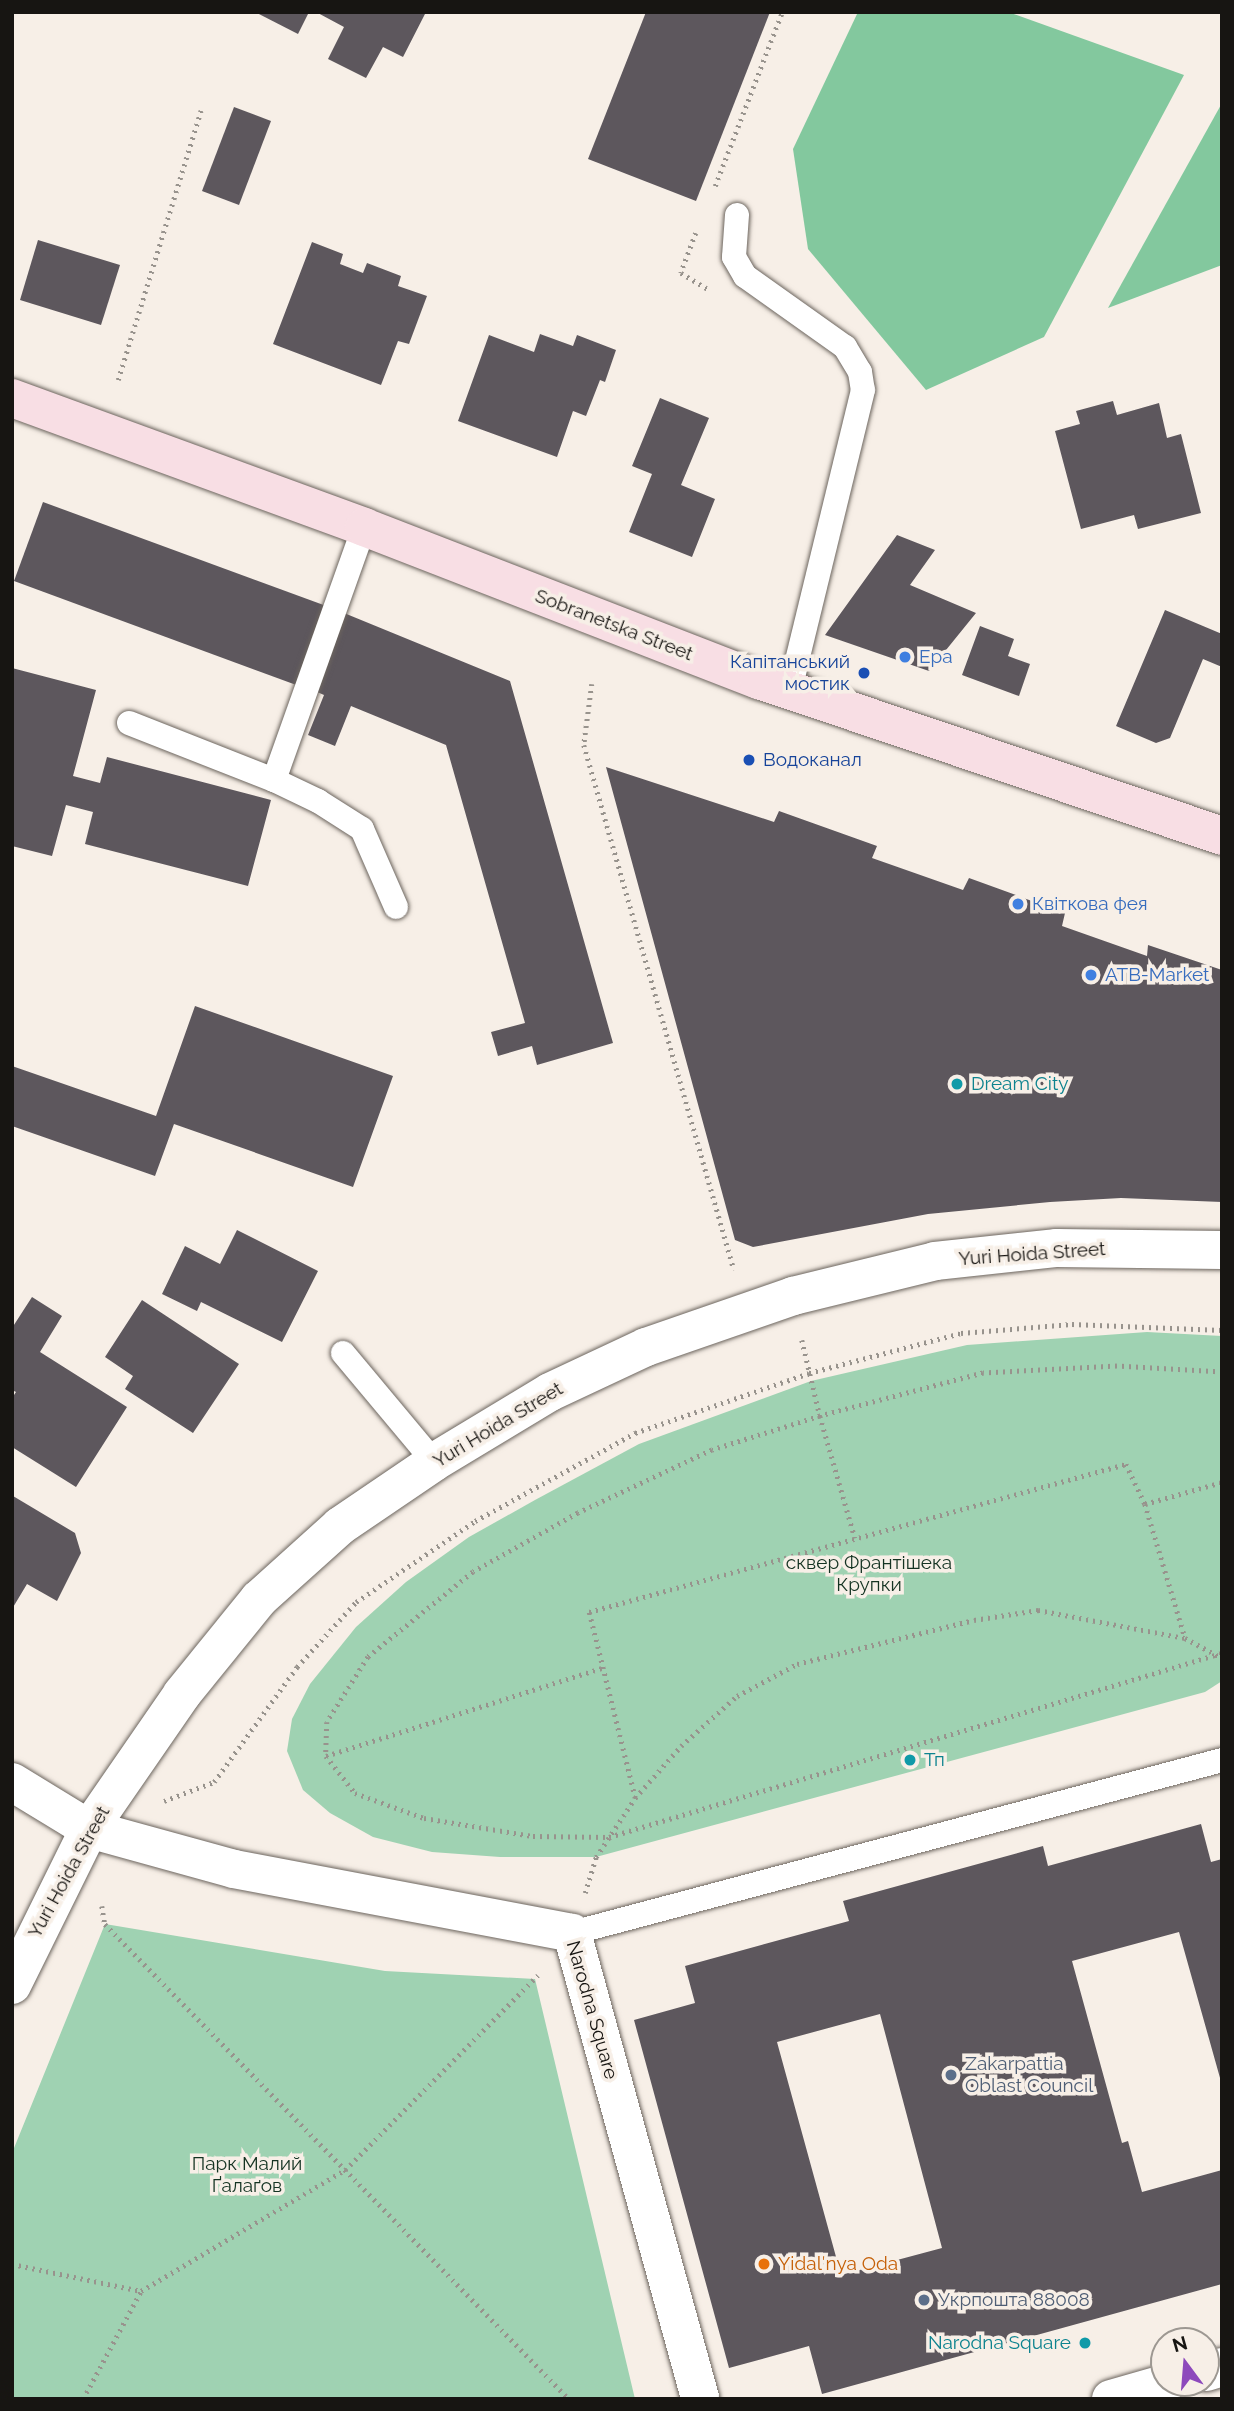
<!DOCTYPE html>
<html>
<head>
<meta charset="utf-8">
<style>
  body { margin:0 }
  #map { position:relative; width:1234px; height:2411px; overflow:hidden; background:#f7efe7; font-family:Raleway,sans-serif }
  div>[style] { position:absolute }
  .green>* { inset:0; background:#9fd2b2 }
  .forest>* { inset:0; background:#83c89e }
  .building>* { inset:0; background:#5d575d }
  .path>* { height:4.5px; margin-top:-2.25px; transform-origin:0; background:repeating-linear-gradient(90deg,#98938d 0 2px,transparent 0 7px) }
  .roads { filter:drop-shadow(0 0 2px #6c655e) drop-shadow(0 0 2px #6c655e) }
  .lane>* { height:24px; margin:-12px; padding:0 12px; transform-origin:12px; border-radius:12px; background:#fff }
  .street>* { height:38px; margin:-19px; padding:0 19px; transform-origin:19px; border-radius:19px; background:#fff }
  .secondary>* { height:38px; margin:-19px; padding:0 19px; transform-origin:19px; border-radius:19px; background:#f8dee4 }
  .dots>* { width:19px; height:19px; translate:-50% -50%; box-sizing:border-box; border:4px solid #f7efe7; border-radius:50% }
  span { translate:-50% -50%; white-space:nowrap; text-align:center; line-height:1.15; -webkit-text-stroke:7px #f7efe7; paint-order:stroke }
  .street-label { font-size:19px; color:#171512 }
  .shop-label { font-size:19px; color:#366cbe }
  .left { translate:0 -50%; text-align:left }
  .transit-label { font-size:19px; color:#164399 }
  .right { translate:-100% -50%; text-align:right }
  .culture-label { font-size:19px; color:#0d838f }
  .park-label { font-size:19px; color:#143322 }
  .service-label { font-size:19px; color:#4e5e75 }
  .food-label { font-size:19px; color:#c56008 }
  .frame { position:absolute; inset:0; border:14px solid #171512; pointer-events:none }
  .north { position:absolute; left:1150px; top:2327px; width:70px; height:70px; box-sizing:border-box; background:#f7efe7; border:2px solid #9d9892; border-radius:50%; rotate:344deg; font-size:19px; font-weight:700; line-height:28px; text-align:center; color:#171512 }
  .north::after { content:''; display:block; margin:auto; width:24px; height:32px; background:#8d49bc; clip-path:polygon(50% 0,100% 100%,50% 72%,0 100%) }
</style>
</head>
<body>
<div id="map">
  <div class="green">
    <i style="clip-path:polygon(1147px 1332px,1222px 1336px,1222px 1681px,1205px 1692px,596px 1857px,500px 1857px,432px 1852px,373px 1837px,330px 1813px,303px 1790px,287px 1751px,292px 1719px,310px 1684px,356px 1627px,406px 1582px,469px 1537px,535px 1500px,639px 1444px,811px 1381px,967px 1345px)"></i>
    <i style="clip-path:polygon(105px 1924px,385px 1971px,535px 1979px,635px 2399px,12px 2399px,12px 2153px)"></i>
  </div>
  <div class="forest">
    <i style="clip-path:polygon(858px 12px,1008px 12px,1184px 75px,1044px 337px,926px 390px,808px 249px,793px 149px)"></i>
    <i style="clip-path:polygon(1222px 103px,1222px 265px,1108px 308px)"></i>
  </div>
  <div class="building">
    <i style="clip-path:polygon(255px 12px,309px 12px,298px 34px)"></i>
    <i style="clip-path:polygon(316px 12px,426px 12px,403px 57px,383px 47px,366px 78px,328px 59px,344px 27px)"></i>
    <i style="clip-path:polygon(646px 12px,770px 12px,696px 201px,588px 159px)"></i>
    <i style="clip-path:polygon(234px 107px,271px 121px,239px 205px,202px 191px)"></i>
    <i style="clip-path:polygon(38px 240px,120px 265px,101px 325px,20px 300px)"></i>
    <i style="clip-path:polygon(312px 242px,343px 254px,340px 264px,363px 273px,367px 263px,401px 276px,398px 286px,427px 296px,409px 344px,398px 341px,381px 385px,273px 344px)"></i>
    <i style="clip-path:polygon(540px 334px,573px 346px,577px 335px,616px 350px,605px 382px,600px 380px,586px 416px,573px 411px,557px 457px,458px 421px,489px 335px,534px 352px)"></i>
    <i style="clip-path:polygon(660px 398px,709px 418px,681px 485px,715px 499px,692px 557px,629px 532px,652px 474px,632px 466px)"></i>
    <i style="clip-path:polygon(1113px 401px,1117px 415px,1159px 403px,1167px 438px,1181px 434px,1201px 513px,1138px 529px,1134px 515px,1081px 529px,1055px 431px,1080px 424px,1076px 411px)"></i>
    <i style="clip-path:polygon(43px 502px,329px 607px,299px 686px,14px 581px)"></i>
    <i style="clip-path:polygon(897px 535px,935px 550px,910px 585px,976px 613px,929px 671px,825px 635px)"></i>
    <i style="clip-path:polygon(1165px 610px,1222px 634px,1222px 667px,1203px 659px,1170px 738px,1156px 743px,1116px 726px)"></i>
    <i style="clip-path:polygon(344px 613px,510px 681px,613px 1043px,537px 1065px,532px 1046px,498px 1056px,491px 1032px,525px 1023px,446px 745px,351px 706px,335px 746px,308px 735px,324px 695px,315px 691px)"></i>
    <i style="clip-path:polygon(980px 626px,1014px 639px,1008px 656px,1030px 664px,1019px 696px,962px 675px)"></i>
    <i style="clip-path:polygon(12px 668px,96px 690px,73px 776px,100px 783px,107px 757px,271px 800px,248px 886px,85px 844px,93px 812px,66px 805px,52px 856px,12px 846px)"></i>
    <i style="clip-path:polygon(606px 767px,774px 822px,779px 811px,877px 846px,872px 858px,963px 890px,969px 878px,1065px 913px,1062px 926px,1147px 956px,1148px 945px,1222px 970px,1222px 1202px,1121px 1198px,1050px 1202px,928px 1214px,753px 1247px,735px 1240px)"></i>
    <i style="clip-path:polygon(195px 1006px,393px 1076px,353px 1187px,174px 1124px,155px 1176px,12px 1126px,12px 1066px,156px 1116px)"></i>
    <i style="clip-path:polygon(237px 1230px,318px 1271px,282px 1342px,201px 1302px,197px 1311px,162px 1294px,185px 1246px,220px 1264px)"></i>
    <i style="clip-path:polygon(32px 1297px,62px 1316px,40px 1352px,127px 1407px,76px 1487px,12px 1447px,12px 1398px,16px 1392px,12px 1390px,12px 1328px)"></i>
    <i style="clip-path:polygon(142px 1300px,239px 1364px,193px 1433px,125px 1389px,133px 1376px,105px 1357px)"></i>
    <i style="clip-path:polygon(13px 1496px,75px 1533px,81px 1553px,57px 1601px,27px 1584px,12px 1609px)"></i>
    <i style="clip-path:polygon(evenodd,1201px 1824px,1211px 1862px,1222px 1859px,1222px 2085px,1179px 1932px,1072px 1961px,1122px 2143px,1128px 2141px,1142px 2192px,1222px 2170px,1222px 2284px,822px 2394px,809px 2346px,729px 2368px,634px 2020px,695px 2003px,685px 1966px,849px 1921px,843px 1901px,1043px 1846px,1048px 1866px,1201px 1824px,880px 2014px,942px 2248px,841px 2275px,777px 2042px,880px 2014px)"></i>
  </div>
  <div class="path">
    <i style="left:715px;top:186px;width:186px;rotate:-68.9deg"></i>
    <i style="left:696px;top:233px;width:43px;rotate:110.6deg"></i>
    <i style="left:681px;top:273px;width:33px;rotate:31deg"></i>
    <i style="left:118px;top:380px;width:282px;rotate:-72.9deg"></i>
    <i style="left:592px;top:684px;width:62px;rotate:97.5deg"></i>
    <i style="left:584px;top:745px;width:546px;rotate:74.05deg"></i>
    <i style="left:802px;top:1340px;width:78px;rotate:76.7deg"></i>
    <i style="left:820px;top:1416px;width:127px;rotate:74deg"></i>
    <i style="left:1222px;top:1372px;width:105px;rotate:-176.7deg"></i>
    <i style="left:1117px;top:1366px;width:134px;rotate:177deg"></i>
    <i style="left:983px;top:1373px;width:169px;rotate:165.2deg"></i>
    <i style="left:820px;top:1416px;width:113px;rotate:162.5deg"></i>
    <i style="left:712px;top:1450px;width:148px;rotate:154.8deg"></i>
    <i style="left:578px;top:1513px;width:120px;rotate:150.7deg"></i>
    <i style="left:473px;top:1572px;width:135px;rotate:141deg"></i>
    <i style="left:368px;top:1657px;width:77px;rotate:122.2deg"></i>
    <i style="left:327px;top:1722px;width:34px;rotate:92deg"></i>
    <i style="left:326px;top:1756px;width:47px;rotate:51.9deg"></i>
    <i style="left:355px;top:1793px;width:73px;rotate:19.9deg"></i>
    <i style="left:424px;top:1818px;width:110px;rotate:9.4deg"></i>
    <i style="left:533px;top:1836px;width:76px;rotate:0.8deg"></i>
    <i style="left:609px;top:1837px;width:640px;rotate:-16.71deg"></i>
    <i style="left:1145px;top:1504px;width:80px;rotate:-15.9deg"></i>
    <i style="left:326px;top:1756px;width:289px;rotate:-17.7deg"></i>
    <i style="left:635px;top:1798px;width:192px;rotate:-103.9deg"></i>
    <i style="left:589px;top:1612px;width:557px;rotate:-15.41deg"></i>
    <i style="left:1126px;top:1464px;width:44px;rotate:64.6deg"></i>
    <i style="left:1145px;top:1504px;width:139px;rotate:73.3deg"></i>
    <i style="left:164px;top:1801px;width:53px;rotate:-20.8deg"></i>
    <i style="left:214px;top:1782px;width:142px;rotate:-54.2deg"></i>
    <i style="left:297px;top:1667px;width:88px;rotate:-47.8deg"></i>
    <i style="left:356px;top:1602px;width:144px;rotate:-34.2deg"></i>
    <i style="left:475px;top:1521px;width:183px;rotate:-28.8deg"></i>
    <i style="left:635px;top:1433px;width:184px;rotate:-19deg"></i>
    <i style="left:809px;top:1373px;width:157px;rotate:-14.7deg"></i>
    <i style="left:961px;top:1333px;width:111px;rotate:-4.6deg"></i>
    <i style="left:1072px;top:1324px;width:150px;rotate:2.3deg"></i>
    <i style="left:585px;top:1893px;width:38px;rotate:-73deg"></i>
    <i style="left:596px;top:1857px;width:71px;rotate:-56.5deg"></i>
    <i style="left:635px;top:1798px;width:69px;rotate:-48.5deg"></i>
    <i style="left:681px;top:1746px;width:75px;rotate:-41.8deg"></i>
    <i style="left:737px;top:1696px;width:68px;rotate:-28.1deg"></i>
    <i style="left:797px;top:1664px;width:182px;rotate:-14deg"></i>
    <i style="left:974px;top:1620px;width:65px;rotate:-8.9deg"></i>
    <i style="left:1038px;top:1610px;width:150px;rotate:10.8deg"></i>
    <i style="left:1185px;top:1638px;width:42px;rotate:28.4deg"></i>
    <i style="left:102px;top:1906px;width:18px;rotate:81deg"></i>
    <i style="left:105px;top:1924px;width:664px;rotate:45.67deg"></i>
    <i style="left:12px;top:2264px;width:132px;rotate:11.8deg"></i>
    <i style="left:141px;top:2291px;width:237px;rotate:-30.7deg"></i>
    <i style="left:345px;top:2170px;width:274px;rotate:-45.3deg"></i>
    <i style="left:83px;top:2399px;width:123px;rotate:-61.8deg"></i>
  </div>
  <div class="roads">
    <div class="lane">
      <i style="left:737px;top:215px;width:42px;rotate:94.1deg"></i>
      <i style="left:734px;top:257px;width:22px;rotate:60deg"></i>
      <i style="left:745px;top:276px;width:123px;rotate:35.4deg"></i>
      <i style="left:845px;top:347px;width:29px;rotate:59deg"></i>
      <i style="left:860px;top:372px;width:18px;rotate:81deg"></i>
      <i style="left:863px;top:390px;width:309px;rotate:103.7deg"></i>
      <i style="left:129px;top:723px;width:156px;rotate:21.5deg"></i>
      <i style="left:274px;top:780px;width:49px;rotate:25.5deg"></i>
      <i style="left:318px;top:801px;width:52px;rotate:32.5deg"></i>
      <i style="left:362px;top:829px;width:85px;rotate:66.4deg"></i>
      <i style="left:274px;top:780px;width:269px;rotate:-70.4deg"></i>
      <i style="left:343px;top:1353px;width:142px;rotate:50.1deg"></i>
      <i style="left:572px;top:1933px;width:673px;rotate:-14.9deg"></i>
    </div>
    <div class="street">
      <i style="left:12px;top:1782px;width:90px;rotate:31.4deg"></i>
      <i style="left:89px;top:1829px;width:150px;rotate:15.4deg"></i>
      <i style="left:234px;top:1869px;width:344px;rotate:10.7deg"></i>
      <i style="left:572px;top:1933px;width:483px;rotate:74.6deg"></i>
      <i style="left:12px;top:1985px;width:174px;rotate:-63.7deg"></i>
      <i style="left:89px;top:1829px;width:164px;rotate:-55.4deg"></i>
      <i style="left:182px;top:1694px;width:122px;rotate:-51deg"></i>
      <i style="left:259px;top:1599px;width:109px;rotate:-42deg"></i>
      <i style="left:340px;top:1526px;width:114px;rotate:-34.2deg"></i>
      <i style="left:434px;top:1462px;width:135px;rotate:-31.1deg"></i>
      <i style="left:550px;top:1392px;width:106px;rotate:-25.1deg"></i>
      <i style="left:646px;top:1347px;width:156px;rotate:-19.1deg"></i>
      <i style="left:793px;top:1296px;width:146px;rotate:-13.8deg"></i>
      <i style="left:935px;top:1261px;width:123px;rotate:-6.1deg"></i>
      <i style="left:1057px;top:1248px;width:165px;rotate:0.7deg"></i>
      <i style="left:1206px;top:2372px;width:17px;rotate:-17deg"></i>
      <i style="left:1111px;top:2399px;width:58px;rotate:-15.9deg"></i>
    </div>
    <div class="secondary">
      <i style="left:12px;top:398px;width:375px;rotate:20.1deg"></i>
      <i style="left:364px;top:527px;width:424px;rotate:21.2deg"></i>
      <i style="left:759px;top:680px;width:489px;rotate:18.6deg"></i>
    </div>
  </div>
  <div class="dots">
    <i style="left:905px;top:657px;background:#3f7fe0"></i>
    <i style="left:864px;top:673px;background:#1a4fb4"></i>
    <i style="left:749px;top:760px;background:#1a4fb4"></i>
    <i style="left:1018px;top:904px;background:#3f7fe0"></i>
    <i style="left:1091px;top:975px;background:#3f7fe0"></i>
    <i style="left:957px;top:1084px;background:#0f9aa8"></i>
    <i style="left:910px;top:1760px;background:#0f9aa8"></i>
    <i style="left:951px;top:2075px;background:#5c6f8a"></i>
    <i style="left:764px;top:2264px;background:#e8710a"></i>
    <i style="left:924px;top:2300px;background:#5c6f8a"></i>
    <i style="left:1085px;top:2343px;background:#0f9aa8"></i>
  </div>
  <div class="street-label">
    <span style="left:614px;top:625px;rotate:21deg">Sobranetska Street</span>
    <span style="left:1032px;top:1254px;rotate:-4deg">Yuri Hoida Street</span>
    <span style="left:498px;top:1425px;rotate:-31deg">Yuri Hoida Street</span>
    <span style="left:69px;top:1872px;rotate:-61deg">Yuri Hoida Street</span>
    <span style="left:592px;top:2010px;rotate:74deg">Narodna Square</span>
  </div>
  <div class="shop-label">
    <span class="left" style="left:919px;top:657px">Ера</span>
    <span class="left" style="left:1032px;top:904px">Квіткова фея</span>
    <span class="left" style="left:1105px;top:975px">ATB-Market</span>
  </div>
  <div class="transit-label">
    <span class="right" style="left:850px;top:673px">Капітанський<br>мостик</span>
    <span class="left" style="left:763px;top:760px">Водоканал</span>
  </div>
  <div class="culture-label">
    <span class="left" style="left:971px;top:1084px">Dream City</span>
    <span class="left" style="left:924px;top:1760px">Тп</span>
    <span class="right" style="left:1071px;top:2343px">Narodna Square</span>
  </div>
  <div class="park-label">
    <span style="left:869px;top:1574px">сквер Франтішека<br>Крупки</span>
    <span style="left:247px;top:2175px">Парк Малий<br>Ґалаґов</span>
  </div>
  <div class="service-label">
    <span class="left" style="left:965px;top:2075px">Zakarpattia<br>Oblast Council</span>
    <span class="left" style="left:938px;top:2300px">Укрпошта 88008</span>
  </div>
  <div class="food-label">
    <span class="left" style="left:778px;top:2264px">Yidalʹnya Oda</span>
  </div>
  <div class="frame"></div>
  <div class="north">N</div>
</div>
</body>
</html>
